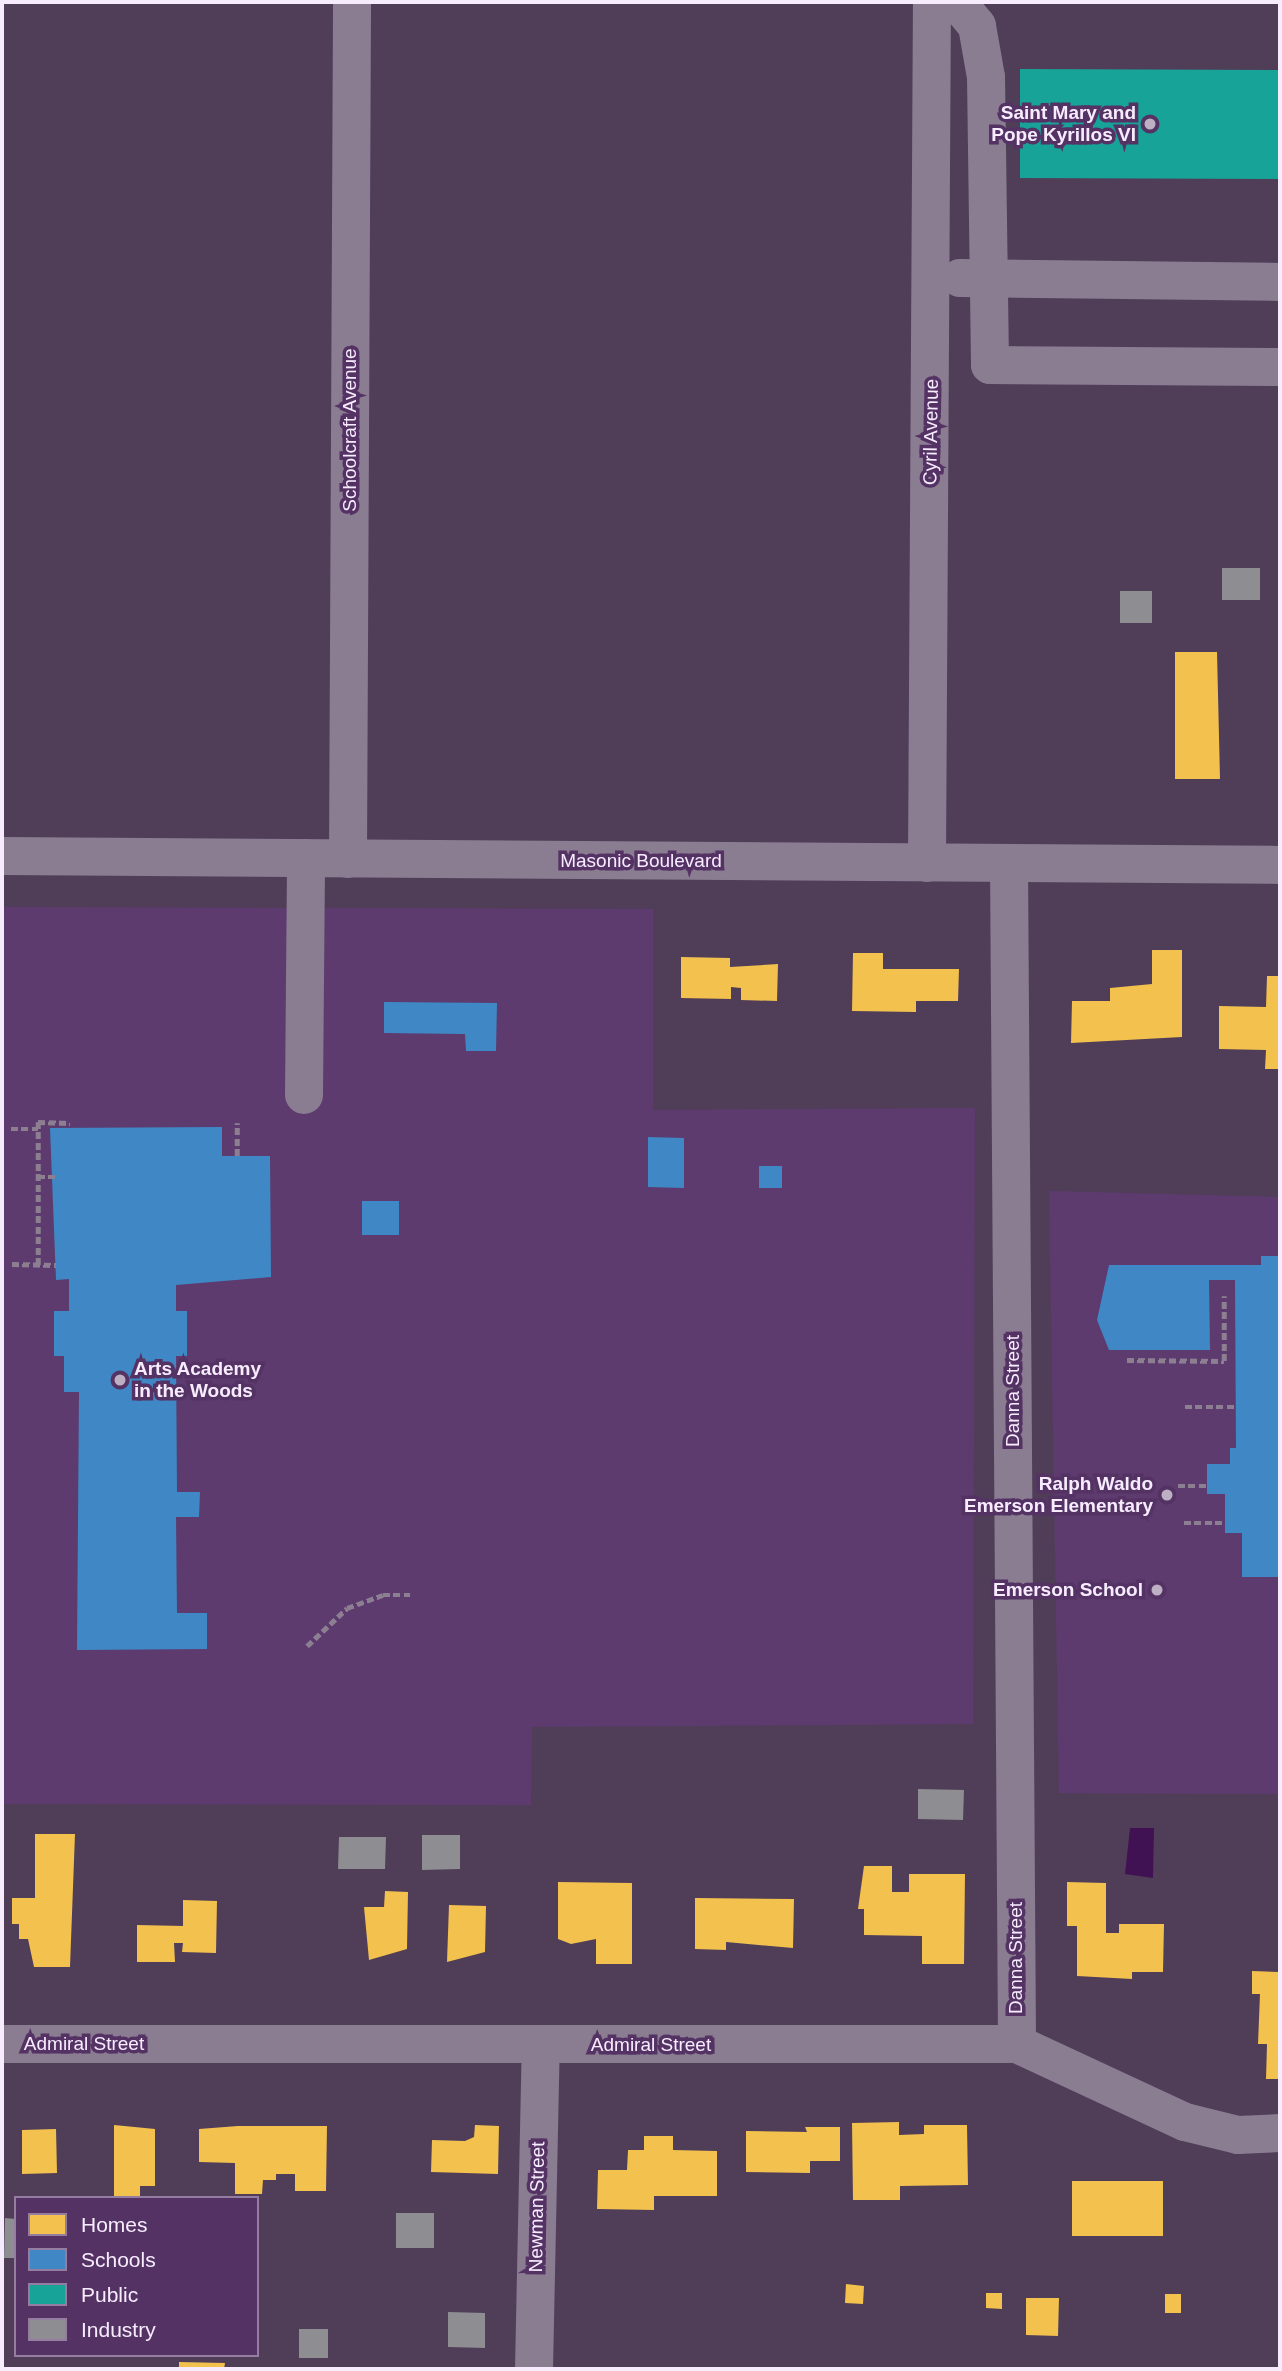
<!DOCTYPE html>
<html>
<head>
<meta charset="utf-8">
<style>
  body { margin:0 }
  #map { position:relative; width:1282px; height:2371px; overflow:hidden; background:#503e59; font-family:Helvetica,sans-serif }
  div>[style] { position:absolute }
  .built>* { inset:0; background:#5d3b6f }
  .water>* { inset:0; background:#401153 }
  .homes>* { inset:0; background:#f2c14e }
  .schools>* { inset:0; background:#3f88c5 }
  .public>* { inset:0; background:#17a398 }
  .industry>* { inset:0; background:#8d8d92 }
  .path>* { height:4.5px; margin-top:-2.25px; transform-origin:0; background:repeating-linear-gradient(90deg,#8c7f92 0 7px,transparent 0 10.5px) }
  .minor>* { height:38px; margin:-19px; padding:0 19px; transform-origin:19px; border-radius:19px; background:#8a7c91 }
  .dots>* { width:19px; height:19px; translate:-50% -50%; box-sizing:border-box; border:4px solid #543364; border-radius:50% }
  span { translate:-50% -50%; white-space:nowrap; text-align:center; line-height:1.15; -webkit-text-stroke:7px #543364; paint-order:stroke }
  .poi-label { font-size:19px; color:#f7ecfe; font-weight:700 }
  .right { translate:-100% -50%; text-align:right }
  .left { translate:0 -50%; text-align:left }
  .street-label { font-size:19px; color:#f7ecfe }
  .frame { position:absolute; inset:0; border:4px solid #f7ecfe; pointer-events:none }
  .legend { position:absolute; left:14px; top:2196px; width:245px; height:161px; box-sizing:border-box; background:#543364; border:2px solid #957da2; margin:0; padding:9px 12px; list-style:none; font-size:21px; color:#f7ecfe }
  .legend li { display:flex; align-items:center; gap:14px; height:35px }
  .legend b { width:35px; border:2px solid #957da2 }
</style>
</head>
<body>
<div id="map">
  <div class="built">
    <i style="clip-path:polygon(2px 907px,653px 909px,653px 1110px,975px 1108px,973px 1724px,532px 1727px,531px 1805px,2px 1804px)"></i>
    <i style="clip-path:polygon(1049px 1191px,1280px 1197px,1280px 1794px,1059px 1793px)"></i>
  </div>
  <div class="water">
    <i style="clip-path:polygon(1130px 1828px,1154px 1828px,1153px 1878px,1125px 1874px)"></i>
  </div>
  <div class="homes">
    <i style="clip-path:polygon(1175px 652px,1217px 652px,1220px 779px,1175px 779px)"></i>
    <i style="clip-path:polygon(1152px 950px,1182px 950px,1182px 1037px,1071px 1043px,1072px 1001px,1110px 1001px,1110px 988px,1152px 984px)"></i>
    <i style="clip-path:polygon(853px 953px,883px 953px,883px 969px,959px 969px,958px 1001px,916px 1001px,916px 1012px,852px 1011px)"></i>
    <i style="clip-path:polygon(681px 957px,730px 958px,730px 967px,778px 964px,777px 1001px,741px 1000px,741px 988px,731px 987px,731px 999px,681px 998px)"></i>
    <i style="clip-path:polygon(1267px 976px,1280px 976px,1280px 1069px,1265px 1069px,1266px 1050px,1219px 1049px,1219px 1006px,1266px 1007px)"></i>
    <i style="clip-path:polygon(35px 1834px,75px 1834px,70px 1967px,34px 1967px,28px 1939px,19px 1939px,19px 1924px,12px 1924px,12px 1898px,35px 1898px)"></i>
    <i style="clip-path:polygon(864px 1866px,892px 1866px,892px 1892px,909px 1892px,909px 1874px,965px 1874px,964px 1964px,922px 1964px,922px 1936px,864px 1935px,864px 1909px,858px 1909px)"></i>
    <i style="clip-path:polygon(558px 1882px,632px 1883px,632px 1964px,596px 1964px,596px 1939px,571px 1944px,558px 1939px)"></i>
    <i style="clip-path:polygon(1067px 1882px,1106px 1883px,1106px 1933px,1119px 1933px,1119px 1924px,1164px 1924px,1163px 1972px,1132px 1972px,1132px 1979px,1077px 1976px,1077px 1926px,1067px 1926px)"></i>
    <i style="clip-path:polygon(385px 1891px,408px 1892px,407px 1949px,369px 1960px,364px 1907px,384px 1907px)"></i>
    <i style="clip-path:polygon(695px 1898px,794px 1899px,793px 1948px,726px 1942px,726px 1950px,695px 1949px)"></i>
    <i style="clip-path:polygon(183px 1900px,217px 1901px,216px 1953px,182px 1952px,183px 1943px,174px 1943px,175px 1962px,137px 1962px,137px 1925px,183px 1926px)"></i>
    <i style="clip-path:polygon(449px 1905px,486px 1906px,485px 1952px,447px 1962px)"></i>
    <i style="clip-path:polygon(1252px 1971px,1280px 1972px,1280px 2079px,1266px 2079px,1267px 2044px,1258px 2044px,1260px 1994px,1252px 1994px)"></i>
    <i style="clip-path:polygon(899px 2122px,899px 2135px,924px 2134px,924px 2125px,967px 2125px,968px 2185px,900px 2186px,900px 2200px,853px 2200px,852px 2123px)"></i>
    <i style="clip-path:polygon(114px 2125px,155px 2129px,155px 2186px,140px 2186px,140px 2196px,114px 2196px)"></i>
    <i style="clip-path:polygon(475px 2125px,499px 2126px,498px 2174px,431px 2172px,432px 2140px,465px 2141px,474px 2137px)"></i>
    <i style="clip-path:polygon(238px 2126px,327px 2126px,326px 2191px,295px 2191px,295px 2174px,276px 2174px,276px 2180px,263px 2180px,262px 2194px,235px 2194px,235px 2163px,199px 2162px,199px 2129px)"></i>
    <i style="clip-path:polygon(805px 2127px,840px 2127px,840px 2161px,810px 2161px,810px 2173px,746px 2172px,746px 2131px,807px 2132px)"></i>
    <i style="clip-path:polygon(56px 2129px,57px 2173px,22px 2174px,22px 2130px)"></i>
    <i style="clip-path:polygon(644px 2136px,673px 2136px,673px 2150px,717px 2151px,717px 2196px,654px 2196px,654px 2210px,597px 2209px,598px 2170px,627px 2170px,628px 2150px,644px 2150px)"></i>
    <i style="clip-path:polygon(1072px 2181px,1163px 2181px,1163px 2236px,1072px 2236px)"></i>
    <i style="clip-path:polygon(846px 2284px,864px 2286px,863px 2304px,845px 2303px)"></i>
    <i style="clip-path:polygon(986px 2293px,1002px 2293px,1002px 2309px,986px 2308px)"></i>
    <i style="clip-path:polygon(1165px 2294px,1181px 2294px,1181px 2313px,1165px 2313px)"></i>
    <i style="clip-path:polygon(1026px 2298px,1059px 2298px,1058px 2336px,1026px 2335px)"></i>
    <i style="clip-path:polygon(179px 2362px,225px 2363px,224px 2369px,179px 2369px)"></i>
  </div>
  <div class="schools">
    <i style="clip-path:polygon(384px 1002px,497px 1003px,496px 1051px,466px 1051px,465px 1034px,384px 1033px)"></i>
    <i style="clip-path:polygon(222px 1127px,222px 1156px,270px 1156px,271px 1277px,176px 1285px,176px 1311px,187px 1311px,187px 1356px,176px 1356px,177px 1492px,200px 1492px,199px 1517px,176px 1517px,177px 1613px,207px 1613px,207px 1649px,77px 1650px,79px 1392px,64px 1392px,64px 1356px,54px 1356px,54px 1311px,69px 1311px,69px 1279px,56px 1280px,50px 1128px)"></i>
    <i style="clip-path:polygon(648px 1137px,684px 1138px,684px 1188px,648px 1187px)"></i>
    <i style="clip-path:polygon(759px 1166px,782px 1166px,782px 1188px,759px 1188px)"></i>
    <i style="clip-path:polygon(362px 1201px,399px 1201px,399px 1235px,362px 1235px)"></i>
    <i style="clip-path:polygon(1261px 1256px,1280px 1256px,1280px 1577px,1242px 1577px,1242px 1533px,1225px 1533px,1225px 1494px,1207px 1494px,1207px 1464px,1230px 1464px,1230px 1448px,1236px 1448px,1235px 1280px,1209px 1280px,1210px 1350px,1109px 1350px,1097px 1320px,1109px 1265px,1261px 1265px)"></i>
  </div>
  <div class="public">
    <i style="clip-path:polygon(1020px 69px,1280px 70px,1280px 179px,1020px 178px)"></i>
  </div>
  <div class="industry">
    <i style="clip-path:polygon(1222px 568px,1260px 568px,1260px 600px,1222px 600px)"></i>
    <i style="clip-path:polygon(1120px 591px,1152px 591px,1152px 623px,1120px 623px)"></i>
    <i style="clip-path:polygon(918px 1789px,964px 1790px,963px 1820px,918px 1819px)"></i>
    <i style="clip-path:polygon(422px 1835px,460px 1835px,460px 1869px,422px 1870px)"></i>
    <i style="clip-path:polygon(339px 1837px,386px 1837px,385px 1869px,338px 1869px)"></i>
    <i style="clip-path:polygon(396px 2213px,434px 2213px,434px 2248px,396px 2248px)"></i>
    <i style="clip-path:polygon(5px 2218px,16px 2219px,16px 2258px,4px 2258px)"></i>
    <i style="clip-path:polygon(448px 2312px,485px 2313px,485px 2348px,448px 2347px)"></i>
    <i style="clip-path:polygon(299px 2329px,328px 2329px,328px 2358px,299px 2358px)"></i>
  </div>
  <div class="path">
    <i style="left:11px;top:1129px;width:27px"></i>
    <i style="left:237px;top:1156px;width:33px;rotate:-90deg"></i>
    <i style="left:38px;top:1177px;width:17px"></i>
    <i style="left:12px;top:1264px;width:44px;rotate:1.3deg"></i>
    <i style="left:38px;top:1265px;width:143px;rotate:-90deg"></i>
    <i style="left:38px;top:1122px;width:32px;rotate:2deg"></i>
    <i style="left:1127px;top:1360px;width:97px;rotate:0.6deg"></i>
    <i style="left:1224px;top:1361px;width:65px;rotate:-90deg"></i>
    <i style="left:176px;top:1368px;width:36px"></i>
    <i style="left:1185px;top:1407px;width:50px"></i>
    <i style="left:1178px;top:1486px;width:29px"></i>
    <i style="left:1184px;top:1523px;width:41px"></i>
    <i style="left:307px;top:1646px;width:55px;rotate:-43.5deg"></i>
    <i style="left:347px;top:1608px;width:38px;rotate:-20deg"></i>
    <i style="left:383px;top:1595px;width:27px"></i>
  </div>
  <div class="minor">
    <i style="left:957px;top:2px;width:31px;rotate:50deg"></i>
    <i style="left:977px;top:26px;width:52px;rotate:80deg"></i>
    <i style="left:986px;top:77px;width:288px;rotate:89.2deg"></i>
    <i style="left:990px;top:365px;width:290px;rotate:0.4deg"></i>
    <i style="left:960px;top:278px;width:320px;rotate:0.7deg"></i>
    <i style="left:2px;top:856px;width:1278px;rotate:0.4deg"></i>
    <i style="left:348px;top:859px;width:857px;rotate:-89.73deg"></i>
    <i style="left:927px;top:863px;width:861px;rotate:-89.67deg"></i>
    <i style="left:1009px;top:863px;width:1181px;rotate:89.61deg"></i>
    <i style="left:304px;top:1095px;width:237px;rotate:-89.5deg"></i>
    <i style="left:2px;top:2044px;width:1015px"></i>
    <i style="left:1017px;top:2044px;width:185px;rotate:24.9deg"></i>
    <i style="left:1185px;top:2122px;width:55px;rotate:13.8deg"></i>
    <i style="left:1238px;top:2135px;width:42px;rotate:-2.7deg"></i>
    <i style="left:534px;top:2369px;width:324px;rotate:-88.8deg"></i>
  </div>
  <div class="dots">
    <i style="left:1150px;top:124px;background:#bdafc4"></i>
    <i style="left:120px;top:1380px;background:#bdafc4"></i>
    <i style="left:1167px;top:1495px;background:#bdafc4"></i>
    <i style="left:1157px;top:1590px;background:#bdafc4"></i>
  </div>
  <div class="poi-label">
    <span class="right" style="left:1136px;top:124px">Saint Mary and<br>Pope Kyrillos VI</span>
    <span class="left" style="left:134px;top:1380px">Arts Academy<br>in the Woods</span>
    <span class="right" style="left:1153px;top:1495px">Ralph Waldo<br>Emerson Elementary</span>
    <span class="right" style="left:1143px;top:1590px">Emerson School</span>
  </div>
  <div class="street-label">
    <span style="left:350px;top:430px;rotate:-90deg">Schoolcraft Avenue</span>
    <span style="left:931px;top:432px;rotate:-89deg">Cyril Avenue</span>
    <span style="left:641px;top:861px">Masonic Boulevard</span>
    <span style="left:1013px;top:1391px;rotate:-90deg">Danna Street</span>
    <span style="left:1016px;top:1958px;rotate:-90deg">Danna Street</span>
    <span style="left:84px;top:2044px">Admiral Street</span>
    <span style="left:651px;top:2045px">Admiral Street</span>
    <span style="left:537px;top:2207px;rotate:-89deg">Newman Street</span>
  </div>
  <div class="frame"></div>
  <ul class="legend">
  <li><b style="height:19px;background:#f2c14e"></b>Homes</li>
  <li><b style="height:19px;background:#3f88c5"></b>Schools</li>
  <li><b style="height:19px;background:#17a398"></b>Public</li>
  <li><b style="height:19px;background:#8d8d92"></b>Industry</li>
  </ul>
</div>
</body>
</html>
